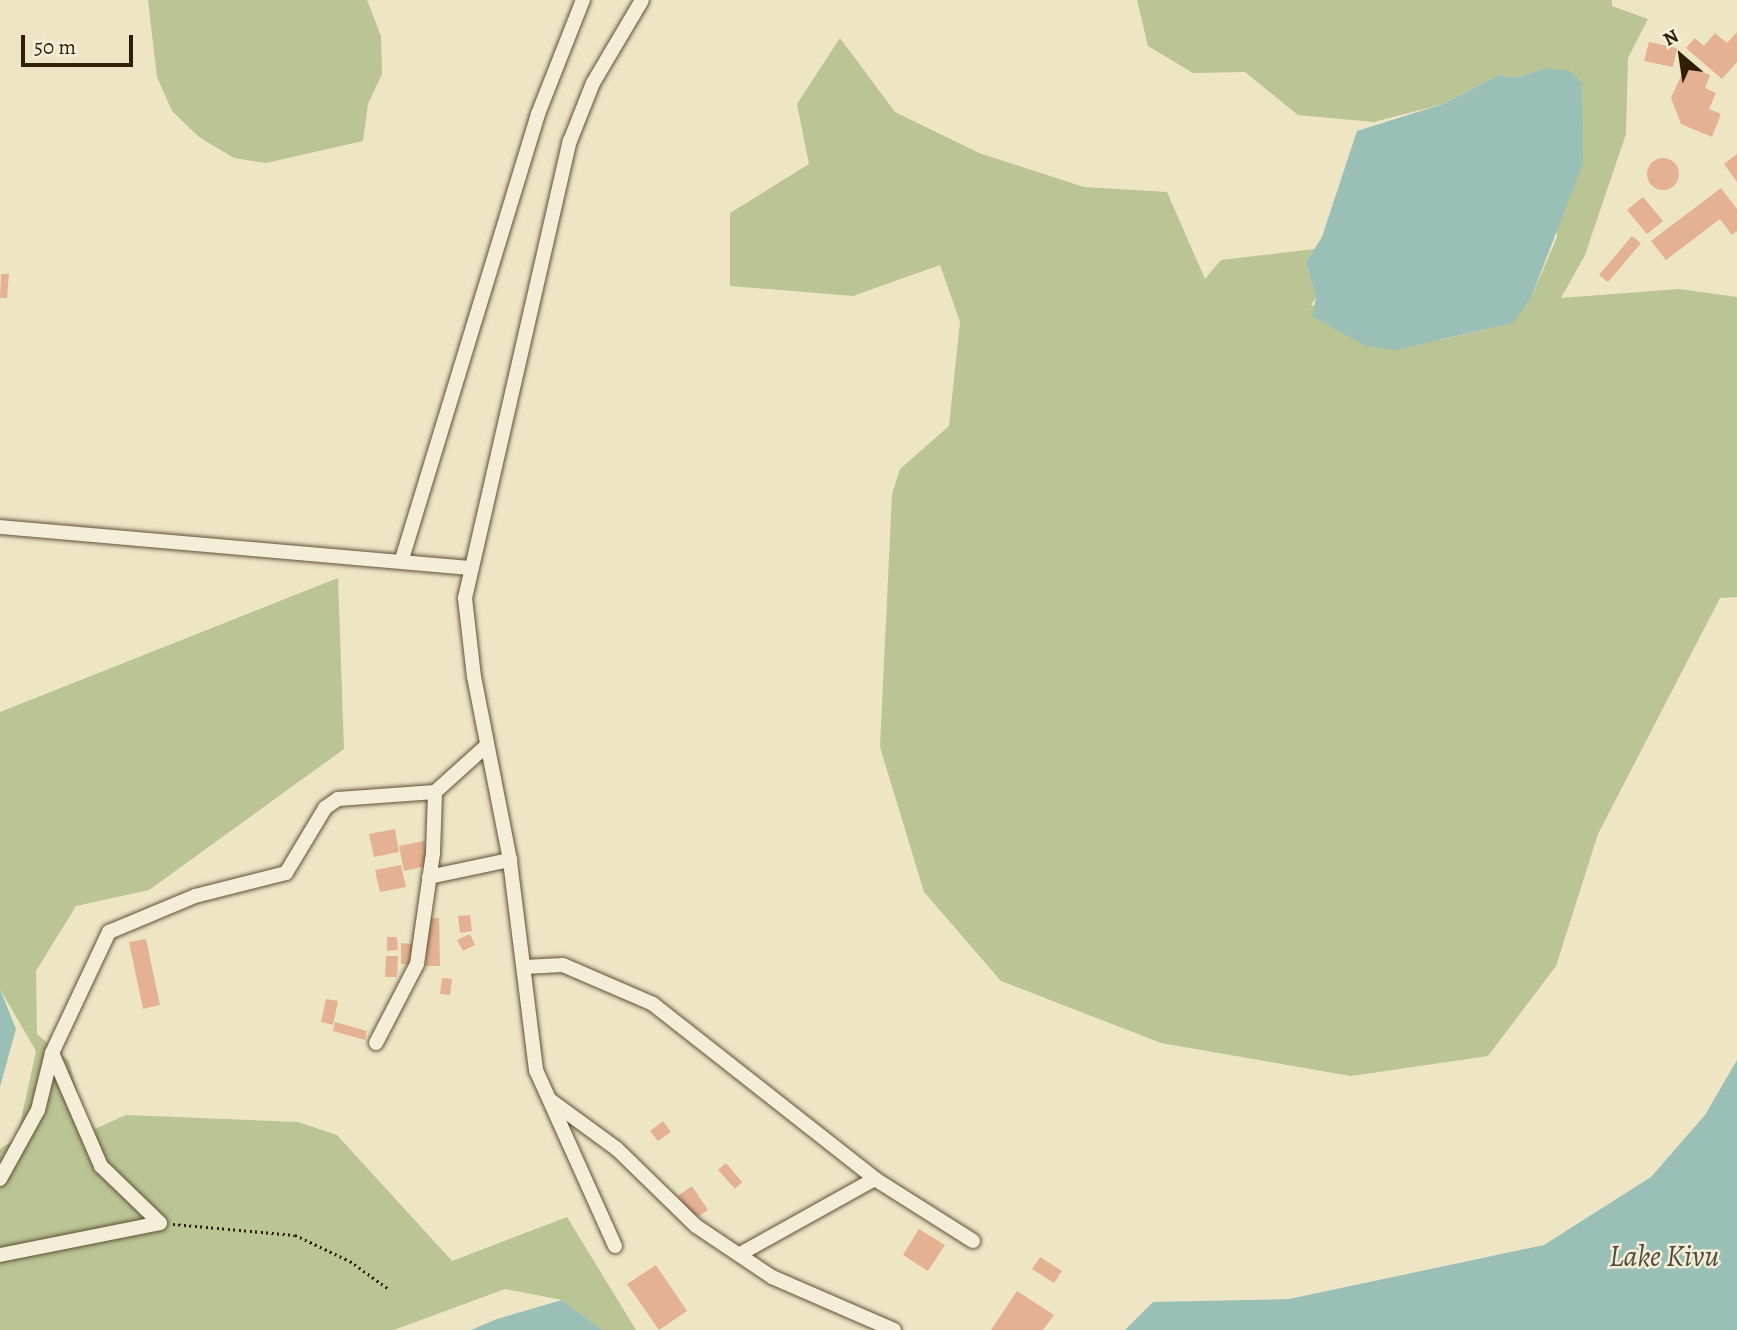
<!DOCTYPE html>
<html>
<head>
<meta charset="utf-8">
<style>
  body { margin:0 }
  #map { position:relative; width:1737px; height:1330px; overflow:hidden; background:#eee5c5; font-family:Alegreya,serif }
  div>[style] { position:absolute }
  .green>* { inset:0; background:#bac494 }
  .water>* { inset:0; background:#99bfb7 }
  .building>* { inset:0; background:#e4b192 }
  .round { border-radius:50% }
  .path>* { height:2.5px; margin-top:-1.25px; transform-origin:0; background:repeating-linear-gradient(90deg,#301e07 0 2px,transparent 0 5.5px) }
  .roads { filter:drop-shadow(0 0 2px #605036) drop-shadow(0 0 2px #605036) }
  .minor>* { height:14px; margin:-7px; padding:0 7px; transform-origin:7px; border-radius:7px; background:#f4eed9 }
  span { translate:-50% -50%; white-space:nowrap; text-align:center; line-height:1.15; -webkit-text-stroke:5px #f4eed9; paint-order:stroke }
  .water-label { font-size:30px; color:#504e3c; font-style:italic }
  .north { position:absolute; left:1646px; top:21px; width:70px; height:70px; -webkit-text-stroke:5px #f4eed9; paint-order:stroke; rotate:331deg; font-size:19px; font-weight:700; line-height:28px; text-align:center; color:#301e07 }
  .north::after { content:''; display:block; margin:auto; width:24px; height:32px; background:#301e07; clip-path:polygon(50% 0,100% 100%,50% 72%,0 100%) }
  .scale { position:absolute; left:21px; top:35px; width:112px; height:32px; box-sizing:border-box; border:4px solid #301e07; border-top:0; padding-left:9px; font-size:21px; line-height:24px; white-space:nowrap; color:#301e07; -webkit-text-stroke:5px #f4eed9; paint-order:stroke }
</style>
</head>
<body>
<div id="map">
  <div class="green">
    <i style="clip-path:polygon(148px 0,367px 0,381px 36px,382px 74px,368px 104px,363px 141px,266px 163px,234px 158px,199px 137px,172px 111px,157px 77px)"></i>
    <i style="clip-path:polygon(1137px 0,1612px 0,1612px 6px,1648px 19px,1628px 58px,1626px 134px,1585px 255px,1561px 298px,1679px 289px,1737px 297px,1737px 597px,1720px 598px,1598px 834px,1556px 966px,1488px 1056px,1351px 1076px,1161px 1043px,1001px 981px,924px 892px,880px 747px,892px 494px,900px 469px,949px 426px,960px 322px,940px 265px,853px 296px,730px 286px,730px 213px,809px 164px,797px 104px,840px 38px,895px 112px,979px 153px,1084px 187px,1167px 192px,1205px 279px,1221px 260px,1314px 249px,1306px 262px,1316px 298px,1311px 305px,1441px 340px,1512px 323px,1531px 298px,1557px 237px,1547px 68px,1515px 78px,1499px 75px,1443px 104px,1374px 122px,1298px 115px,1245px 72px,1193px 73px,1148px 46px)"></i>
    <i style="clip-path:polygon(338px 578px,344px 749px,149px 890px,76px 906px,36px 971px,37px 1034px,69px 1061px,88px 1132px,126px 1115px,298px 1122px,337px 1135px,452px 1261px,567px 1217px,636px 1330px,602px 1330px,562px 1300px,505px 1289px,394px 1330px,0 1330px,0 1149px,17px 1138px,36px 1051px,0 989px,0 712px)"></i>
  </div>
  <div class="water">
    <i style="clip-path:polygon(1547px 68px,1570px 71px,1582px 83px,1583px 163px,1531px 298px,1513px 323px,1396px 350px,1366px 346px,1312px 316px,1316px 298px,1306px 262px,1322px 237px,1357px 131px,1443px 104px,1499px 75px,1515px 78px)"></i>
    <i style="clip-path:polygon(0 989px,16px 1029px,0 1087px)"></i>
    <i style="clip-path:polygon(1737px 1060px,1737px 1330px,1125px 1330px,1153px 1302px,1289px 1299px,1544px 1245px,1651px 1177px,1705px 1115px)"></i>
    <i style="clip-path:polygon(562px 1300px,602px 1330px,471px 1330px,497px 1319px)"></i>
  </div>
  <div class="building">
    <i style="clip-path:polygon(1737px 32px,1737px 62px,1722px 79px,1686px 48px,1695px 38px,1704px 46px,1715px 33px,1727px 43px)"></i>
    <i style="clip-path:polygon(1649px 42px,1677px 48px,1673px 67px,1644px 61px)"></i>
    <i style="clip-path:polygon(1686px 65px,1710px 75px,1705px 88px,1716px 93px,1709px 109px,1721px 114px,1712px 137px,1681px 124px,1671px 98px)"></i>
    <i style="clip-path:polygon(1737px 154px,1737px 182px,1724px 164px)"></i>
    <i class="round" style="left:1647px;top:158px;width:32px;height:32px"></i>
    <i style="clip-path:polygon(1721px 188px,1737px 209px,1737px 231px,1732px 235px,1720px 219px,1666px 260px,1651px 241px)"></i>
    <i style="clip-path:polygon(1643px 197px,1663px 221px,1647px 234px,1627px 210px)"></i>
    <i style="clip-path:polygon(1632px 236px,1641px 243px,1608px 282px,1599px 275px)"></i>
    <i style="clip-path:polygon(1px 274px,9px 274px,7px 298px,0 298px)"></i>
    <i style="clip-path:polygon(395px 829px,399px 852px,374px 857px,369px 834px)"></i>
    <i style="clip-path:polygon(424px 841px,430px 865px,404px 871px,399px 846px)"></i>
    <i style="clip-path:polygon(401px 865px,406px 887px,380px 892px,375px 870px)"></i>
    <i style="clip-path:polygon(470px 915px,472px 931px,460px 933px,458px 916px)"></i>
    <i style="clip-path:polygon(439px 918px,440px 966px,426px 966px,425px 919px)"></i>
    <i style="clip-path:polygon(470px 934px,475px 945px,463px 951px,457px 940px)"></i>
    <i style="clip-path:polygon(387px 937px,397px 937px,398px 950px,387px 951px)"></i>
    <i style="clip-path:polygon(146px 939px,160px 1005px,143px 1009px,129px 942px)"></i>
    <i style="clip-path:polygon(401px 943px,413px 944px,412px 965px,401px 964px)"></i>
    <i style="clip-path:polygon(386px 956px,398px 956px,397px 977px,385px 977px)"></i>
    <i style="clip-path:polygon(442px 978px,452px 979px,450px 995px,440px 994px)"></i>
    <i style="clip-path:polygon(326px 999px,338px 1001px,333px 1025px,321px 1022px)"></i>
    <i style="clip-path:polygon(335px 1022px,367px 1031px,365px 1040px,333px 1031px)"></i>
    <i style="clip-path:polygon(663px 1121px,671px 1132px,658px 1141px,650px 1131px)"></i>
    <i style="clip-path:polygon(726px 1163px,742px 1182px,735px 1189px,718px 1170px)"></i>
    <i style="clip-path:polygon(692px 1186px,708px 1210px,694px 1219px,678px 1196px)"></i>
    <i style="clip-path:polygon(919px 1229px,945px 1245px,928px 1271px,903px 1255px)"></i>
    <i style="clip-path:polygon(1040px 1257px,1062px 1271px,1054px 1283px,1032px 1269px)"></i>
    <i style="clip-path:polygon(656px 1265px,687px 1311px,659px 1330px,627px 1284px)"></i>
    <i style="clip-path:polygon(1017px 1291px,1054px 1315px,1043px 1330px,991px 1330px)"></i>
  </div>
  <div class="path">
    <i style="left:173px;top:1224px;width:122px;rotate:5.2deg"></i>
    <i style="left:295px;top:1235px;width:61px;rotate:25.3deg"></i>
    <i style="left:350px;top:1261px;width:49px;rotate:35.9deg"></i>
  </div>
  <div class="roads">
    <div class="minor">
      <i style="left:0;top:527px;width:473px;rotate:5deg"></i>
      <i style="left:402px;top:559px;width:465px;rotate:-73deg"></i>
      <i style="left:538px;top:114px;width:123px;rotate:-68.5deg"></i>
      <i style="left:429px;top:877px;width:83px;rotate:-11.9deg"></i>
      <i style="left:524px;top:967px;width:39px;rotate:-3deg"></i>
      <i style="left:563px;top:965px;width:98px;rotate:23.4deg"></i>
      <i style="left:653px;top:1004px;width:283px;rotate:38.2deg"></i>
      <i style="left:875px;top:1179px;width:116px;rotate:32.3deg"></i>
      <i style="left:376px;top:1043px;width:89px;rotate:-62.6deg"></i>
      <i style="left:417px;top:964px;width:112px;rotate:-81.8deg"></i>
      <i style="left:433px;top:853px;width:61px;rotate:-88.1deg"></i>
      <i style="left:550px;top:1100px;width:83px;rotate:36.2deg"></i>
      <i style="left:617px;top:1149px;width:110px;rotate:44.3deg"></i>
      <i style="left:696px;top:1226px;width:92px;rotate:33.9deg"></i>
      <i style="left:772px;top:1277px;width:133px;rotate:23.5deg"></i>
      <i style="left:0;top:1179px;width:79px;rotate:-61.2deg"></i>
      <i style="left:38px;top:1110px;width:59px;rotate:-76.2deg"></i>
      <i style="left:52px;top:1053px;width:134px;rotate:-64.8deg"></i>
      <i style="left:109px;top:932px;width:93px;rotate:-22.7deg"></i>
      <i style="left:195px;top:896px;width:94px;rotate:-14.2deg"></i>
      <i style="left:286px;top:873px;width:76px;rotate:-59deg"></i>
      <i style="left:325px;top:808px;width:16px;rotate:-35deg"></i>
      <i style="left:338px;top:799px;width:97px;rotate:-4.1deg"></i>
      <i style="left:435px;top:792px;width:69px;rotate:-42deg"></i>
      <i style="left:615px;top:1246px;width:193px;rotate:-114.2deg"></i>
      <i style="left:536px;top:1070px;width:212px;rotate:-97.1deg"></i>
      <i style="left:510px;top:860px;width:187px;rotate:-101.1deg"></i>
      <i style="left:474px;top:677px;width:80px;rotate:-96.5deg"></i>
      <i style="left:465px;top:598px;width:469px;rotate:-77.1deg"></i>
      <i style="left:570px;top:141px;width:62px;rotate:-68.4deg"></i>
      <i style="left:593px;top:83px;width:96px;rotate:-59.4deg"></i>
      <i style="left:740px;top:1254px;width:154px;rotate:-29.1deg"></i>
      <i style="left:0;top:1255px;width:163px;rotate:-11.3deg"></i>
      <i style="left:160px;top:1223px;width:82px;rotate:-136deg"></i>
      <i style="left:101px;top:1166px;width:123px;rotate:-113.4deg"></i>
    </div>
  </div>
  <div class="water-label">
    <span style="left:1664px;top:1256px">Lake Kivu</span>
  </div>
  <div class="north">N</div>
  <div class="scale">50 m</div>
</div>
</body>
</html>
